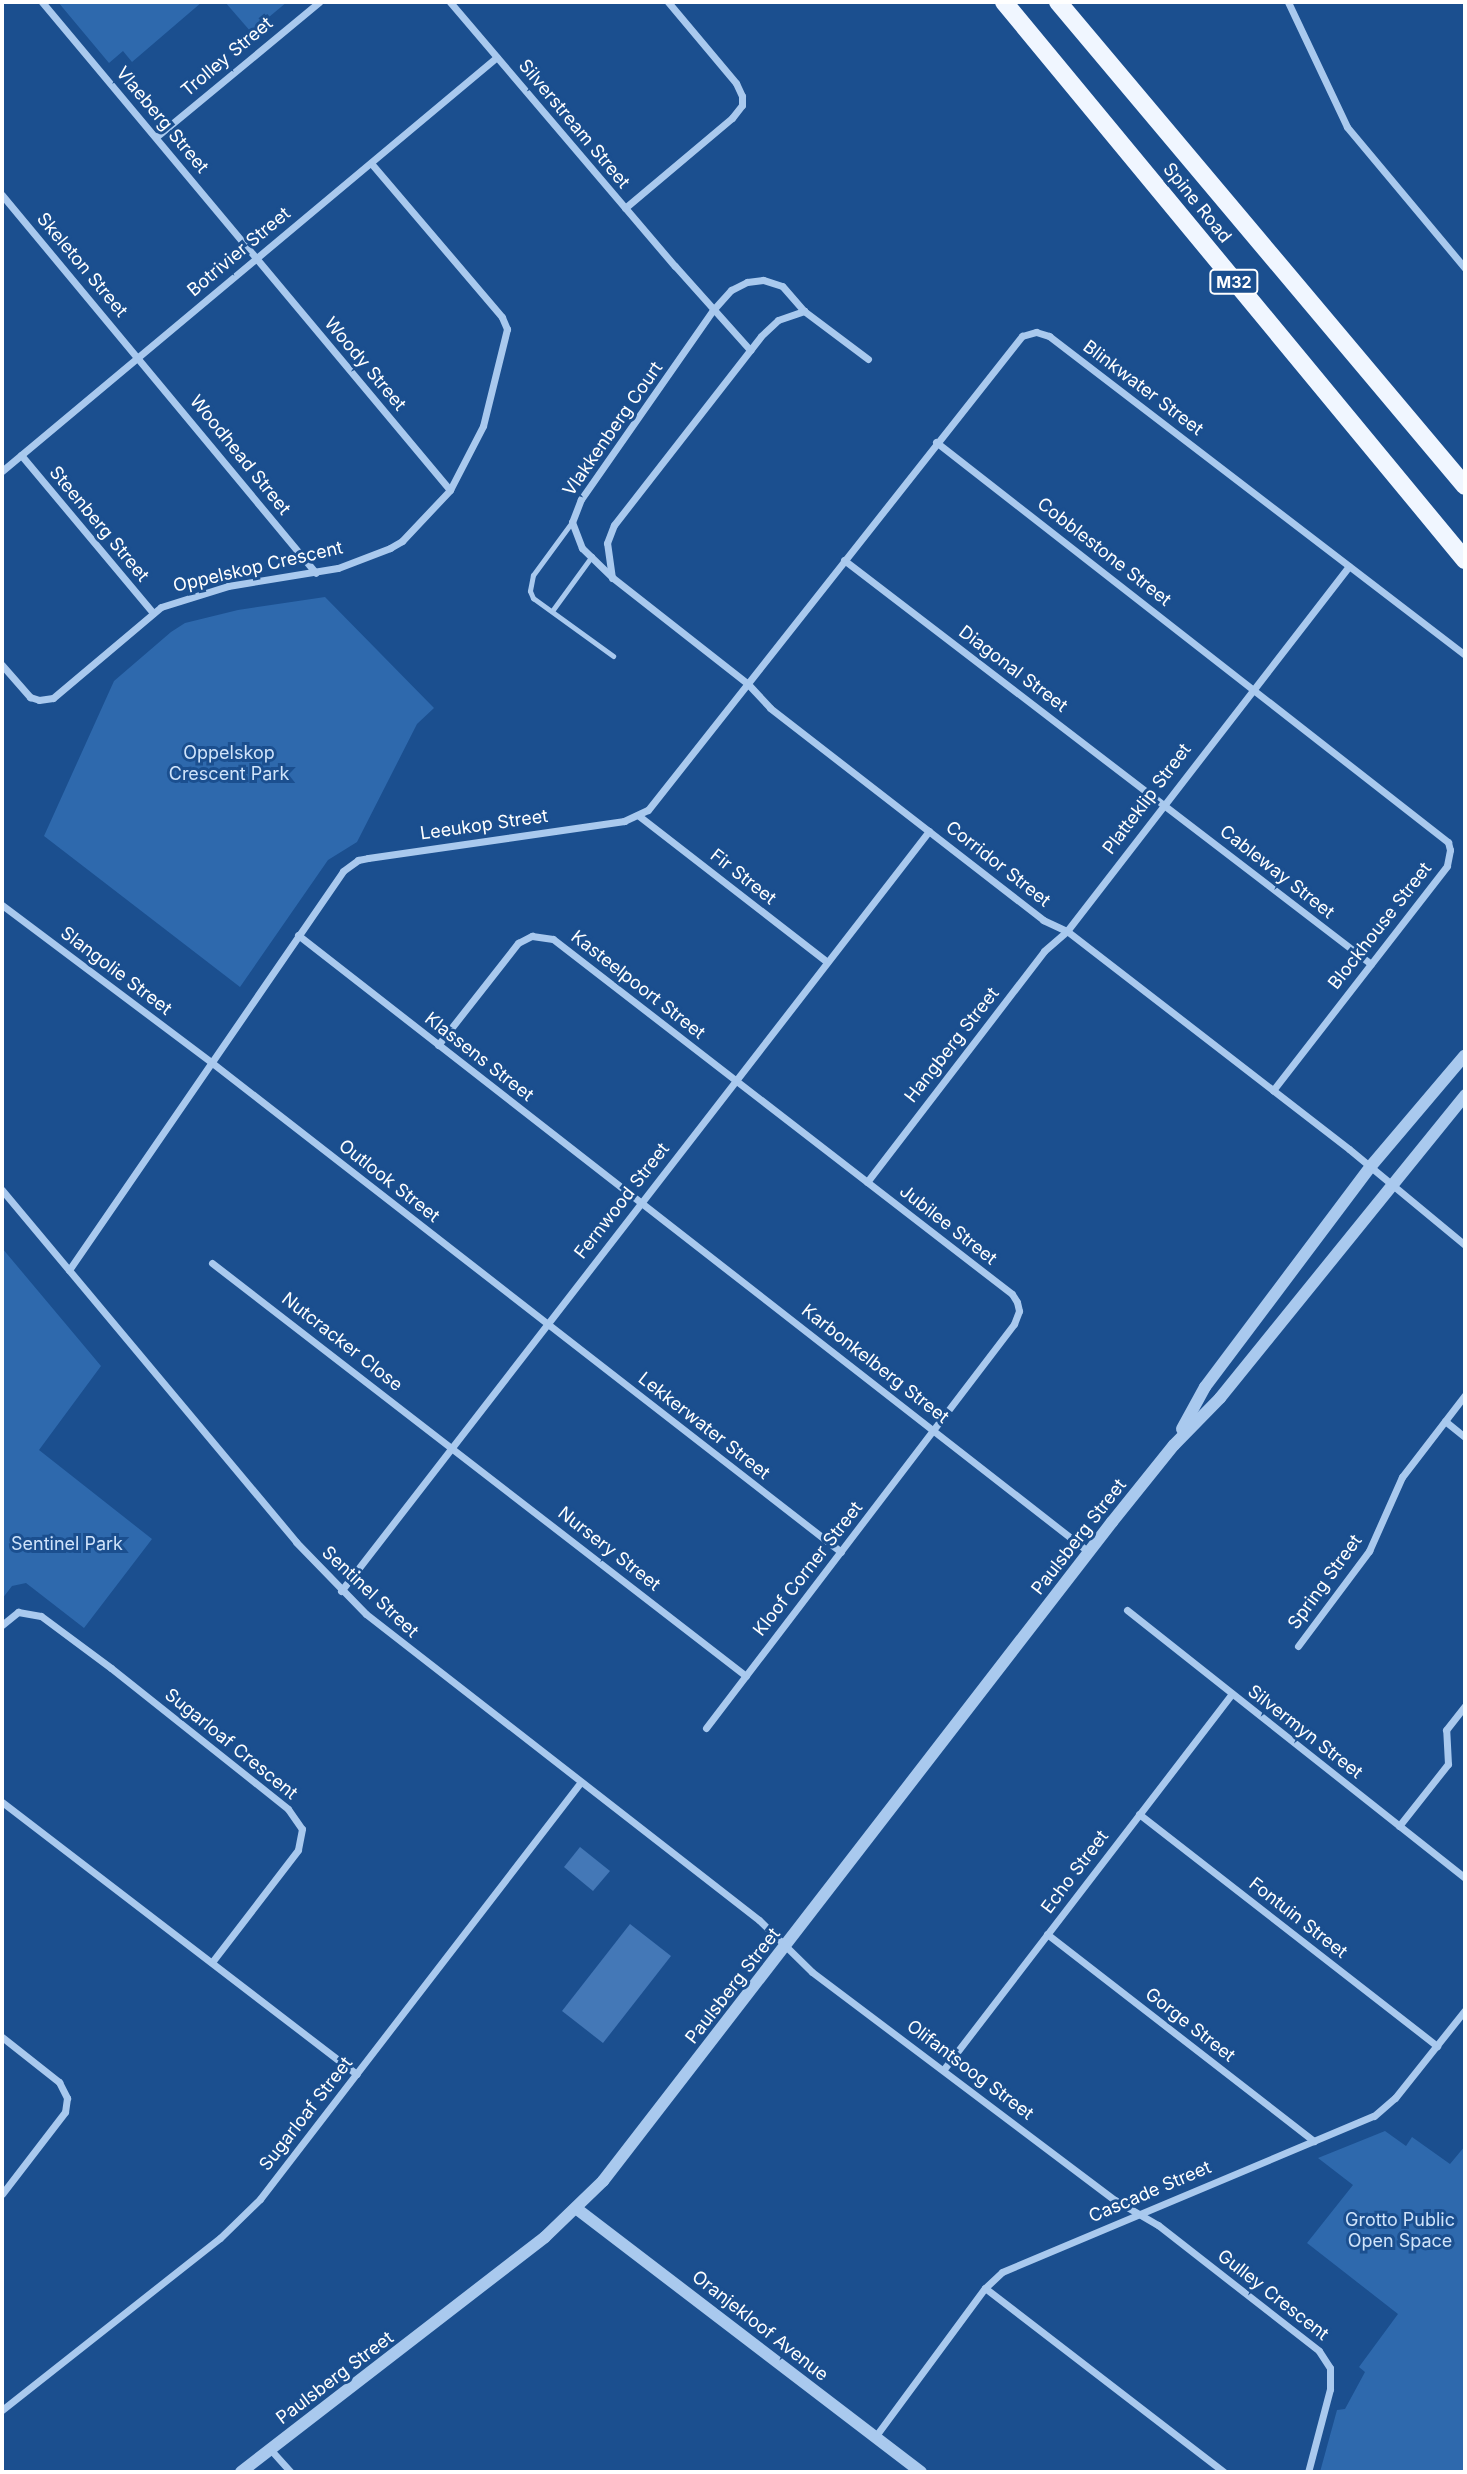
<!DOCTYPE html>
<html>
<head>
<meta charset="utf-8">
<style>
  body { margin:0 }
  #map { position:relative; width:1467px; height:2474px; overflow:hidden; background:#1b4f8f; font-family:Inter,sans-serif }
  div>[style] { position:absolute }
  .green>* { inset:0; background:#2e69ad }
  .building>* { inset:0; background:#4478b7 }
  .service>* { height:5px; margin:-2.5px; padding:0 2.5px; transform-origin:2.5px; border-radius:2.5px; background:#a9c9ee }
  .minor>* { height:7px; margin:-3.5px; padding:0 3.5px; transform-origin:3.5px; border-radius:3.5px; background:#a9c9ee }
  .tertiary>* { height:12px; margin:-6px; padding:0 6px; transform-origin:6px; border-radius:6px; background:#a9c9ee }
  .primary>* { height:18px; margin:-9px; padding:0 9px; transform-origin:9px; border-radius:9px; background:#f0f6ff }
  span { translate:-50% -50%; white-space:nowrap; text-align:center; line-height:1.15; -webkit-text-stroke:6px #1b4f8f; paint-order:stroke }
  .shield-label span { padding:2px 5px; background:#1b4f8f; border:2px solid; border-radius:5px; -webkit-text-stroke-width:0 }
  .shield-label { font-size:16px; color:#fff; font-weight:700 }
  .street-label { font-size:18px; color:#fff }
  .park-label { font-size:18px; color:#cfe3fa }
  .frame { position:absolute; inset:0; border:4px solid #fff; pointer-events:none }
</style>
</head>
<body>
<div id="map">
  <div class="green">
    <i style="clip-path:polygon(58px 2px,202px 2px,132px 62px,123px 51px,109px 63px)"></i>
    <i style="clip-path:polygon(225px 2px,287px 2px,251px 32px)"></i>
    <i style="clip-path:polygon(325px 597px,434px 708px,417px 724px,357px 842px,328px 860px,240px 987px,44px 836px,114px 681px,171px 632px,185px 623px,238px 610px)"></i>
    <i style="clip-path:polygon(2px 1248px,101px 1366px,39px 1450px,152px 1539px,84px 1628px,26px 1583px,12px 1586px,2px 1599px)"></i>
    <i style="clip-path:polygon(1385px 2131px,1406px 2146px,1412px 2137px,1450px 2164px,1465px 2146px,1465px 2472px,1320px 2472px,1337px 2410px,1345px 2409px,1365px 2372px,1359px 2367px,1398px 2314px,1307px 2243px,1353px 2185px,1318px 2158px)"></i>
  </div>
  <div class="building">
    <i style="clip-path:polygon(580px 1847px,610px 1871px,593px 1891px,564px 1867px)"></i>
    <i style="clip-path:polygon(630px 1924px,671px 1956px,603px 2043px,562px 2011px)"></i>
  </div>
  <div class="service">
    <i style="left:572px;top:522px;width:66px;rotate:126.3deg"></i>
    <i style="left:533px;top:575px;width:16px;rotate:101deg"></i>
    <i style="left:530px;top:591px;width:8px;rotate:67deg"></i>
    <i style="left:533px;top:598px;width:99px;rotate:35.9deg"></i>
    <i style="left:552px;top:611px;width:68px;rotate:-54deg"></i>
  </div>
  <div class="minor">
    <i style="left:42px;top:2px;width:636px;rotate:50.1deg"></i>
    <i style="left:450px;top:2px;width:347px;rotate:49.6deg"></i>
    <i style="left:675px;top:266px;width:113px;rotate:48.2deg"></i>
    <i style="left:1288px;top:2px;width:138px;rotate:64.7deg"></i>
    <i style="left:1347px;top:127px;width:184px;rotate:50.1deg"></i>
    <i style="left:156px;top:137px;width:212px;rotate:-39.6deg"></i>
    <i style="left:2px;top:195px;width:491px;rotate:50.3deg"></i>
    <i style="left:625px;top:208px;width:140px;rotate:-40.1deg"></i>
    <i style="left:732px;top:118px;width:16px;rotate:-52deg"></i>
    <i style="left:742px;top:105px;width:9px;rotate:-90deg"></i>
    <i style="left:742px;top:96px;width:14px;rotate:-115deg"></i>
    <i style="left:736px;top:83px;width:106px;rotate:-130deg"></i>
    <i style="left:868px;top:359px;width:80px;rotate:-143.1deg"></i>
    <i style="left:804px;top:311px;width:33px;rotate:-131deg"></i>
    <i style="left:782px;top:286px;width:20px;rotate:-162deg"></i>
    <i style="left:763px;top:280px;width:16px;rotate:173deg"></i>
    <i style="left:747px;top:282px;width:18px;rotate:153deg"></i>
    <i style="left:731px;top:290px;width:27px;rotate:132deg"></i>
    <i style="left:713px;top:310px;width:231px;rotate:124.9deg"></i>
    <i style="left:581px;top:499px;width:25px;rotate:111deg"></i>
    <i style="left:572px;top:522px;width:28px;rotate:69deg"></i>
    <i style="left:582px;top:548px;width:43px;rotate:44.1deg"></i>
    <i style="left:613px;top:578px;width:170px;rotate:38.1deg"></i>
    <i style="left:747px;top:683px;width:34px;rotate:47deg"></i>
    <i style="left:770px;top:708px;width:346px;rotate:37.8deg"></i>
    <i style="left:1043px;top:920px;width:26px;rotate:25deg"></i>
    <i style="left:1067px;top:931px;width:356px;rotate:37.7deg"></i>
    <i style="left:1349px;top:1149px;width:151px;rotate:39.6deg"></i>
    <i style="left:936px;top:442px;width:650px;rotate:38deg"></i>
    <i style="left:1448px;top:842px;width:8px;rotate:76deg"></i>
    <i style="left:1450px;top:850px;width:16px;rotate:101deg"></i>
    <i style="left:1447px;top:866px;width:284px;rotate:127.8deg"></i>
    <i style="left:21px;top:455px;width:206px;rotate:50.1deg"></i>
    <i style="left:2px;top:471px;width:645px;rotate:-39.91deg"></i>
    <i style="left:844px;top:560px;width:664px;rotate:37.47deg"></i>
    <i style="left:612px;top:578px;width:35px;rotate:-98deg"></i>
    <i style="left:607px;top:543px;width:19px;rotate:-69deg"></i>
    <i style="left:614px;top:525px;width:239px;rotate:-52.1deg"></i>
    <i style="left:761px;top:336px;width:23px;rotate:-43deg"></i>
    <i style="left:778px;top:320px;width:28px;rotate:-19deg"></i>
    <i style="left:2px;top:665px;width:43px;rotate:48.8deg"></i>
    <i style="left:30px;top:697px;width:9px;rotate:18deg"></i>
    <i style="left:39px;top:700px;width:14px;rotate:-8deg"></i>
    <i style="left:53px;top:698px;width:141px;rotate:-40.1deg"></i>
    <i style="left:161px;top:607px;width:70px;rotate:-17.4deg"></i>
    <i style="left:228px;top:586px;width:111px;rotate:-9.3deg"></i>
    <i style="left:338px;top:568px;width:56px;rotate:-21deg"></i>
    <i style="left:390px;top:548px;width:14px;rotate:-30deg"></i>
    <i style="left:402px;top:541px;width:70px;rotate:-46.7deg"></i>
    <i style="left:450px;top:490px;width:72px;rotate:-62.7deg"></i>
    <i style="left:483px;top:426px;width:100px;rotate:-76.1deg"></i>
    <i style="left:507px;top:329px;width:13px;rotate:-113deg"></i>
    <i style="left:502px;top:317px;width:202px;rotate:-130.4deg"></i>
    <i style="left:639px;top:816px;width:238px;rotate:37.8deg"></i>
    <i style="left:2px;top:905px;width:261px;rotate:36.9deg"></i>
    <i style="left:211px;top:1062px;width:798px;rotate:37.87deg"></i>
    <i style="left:298px;top:935px;width:1003px;rotate:37.96deg"></i>
    <i style="left:438px;top:1045px;width:130px;rotate:-51.9deg"></i>
    <i style="left:518px;top:943px;width:16px;rotate:-27deg"></i>
    <i style="left:532px;top:936px;width:21px;rotate:8deg"></i>
    <i style="left:553px;top:939px;width:580px;rotate:37.72deg"></i>
    <i style="left:1012px;top:1294px;width:9px;rotate:58deg"></i>
    <i style="left:1017px;top:1302px;width:9px;rotate:77deg"></i>
    <i style="left:1019px;top:1311px;width:14px;rotate:111deg"></i>
    <i style="left:1014px;top:1324px;width:508px;rotate:127.32deg"></i>
    <i style="left:867px;top:1182px;width:291px;rotate:-52.5deg"></i>
    <i style="left:1044px;top:951px;width:30px;rotate:-41deg"></i>
    <i style="left:1067px;top:931px;width:461px;rotate:-52.3deg"></i>
    <i style="left:2px;top:1190px;width:459px;rotate:50.1deg"></i>
    <i style="left:296px;top:1542px;width:100px;rotate:45.8deg"></i>
    <i style="left:366px;top:1614px;width:498px;rotate:37.9deg"></i>
    <i style="left:759px;top:1920px;width:74px;rotate:44.5deg"></i>
    <i style="left:812px;top:1972px;width:379px;rotate:37deg"></i>
    <i style="left:1115px;top:2200px;width:50px;rotate:30.2deg"></i>
    <i style="left:1158px;top:2225px;width:204px;rotate:38deg"></i>
    <i style="left:1319px;top:2351px;width:20px;rotate:57deg"></i>
    <i style="left:1330px;top:2368px;width:21px;rotate:90deg"></i>
    <i style="left:1330px;top:2389px;width:86px;rotate:104.8deg"></i>
    <i style="left:212px;top:1263px;width:675px;rotate:37.72deg"></i>
    <i style="left:69px;top:1270px;width:484px;rotate:-55.5deg"></i>
    <i style="left:343px;top:871px;width:19px;rotate:-36deg"></i>
    <i style="left:358px;top:860px;width:10px;rotate:-11deg"></i>
    <i style="left:368px;top:858px;width:259px;rotate:-8.2deg"></i>
    <i style="left:624px;top:821px;width:26px;rotate:-25deg"></i>
    <i style="left:648px;top:810px;width:604px;rotate:-51.73deg"></i>
    <i style="left:1022px;top:336px;width:15px;rotate:-16deg"></i>
    <i style="left:1036px;top:332px;width:14px;rotate:17deg"></i>
    <i style="left:1049px;top:336px;width:524px;rotate:37.48deg"></i>
    <i style="left:1445px;top:1421px;width:26px;rotate:39deg"></i>
    <i style="left:341px;top:1591px;width:961px;rotate:-52.27deg"></i>
    <i style="left:1127px;top:1610px;width:431px;rotate:38.4deg"></i>
    <i style="left:2px;top:1625px;width:21px;rotate:-39deg"></i>
    <i style="left:18px;top:1612px;width:23px;rotate:10deg"></i>
    <i style="left:41px;top:1616px;width:87px;rotate:36.6deg"></i>
    <i style="left:111px;top:1668px;width:226px;rotate:38.5deg"></i>
    <i style="left:288px;top:1809px;width:24px;rotate:55deg"></i>
    <i style="left:302px;top:1829px;width:21px;rotate:101deg"></i>
    <i style="left:298px;top:1850px;width:141px;rotate:127.5deg"></i>
    <i style="left:1298px;top:1646px;width:119px;rotate:-53.2deg"></i>
    <i style="left:1369px;top:1551px;width:81px;rotate:-66deg"></i>
    <i style="left:1402px;top:1477px;width:103px;rotate:-52.5deg"></i>
    <i style="left:2px;top:1802px;width:447px;rotate:37.5deg"></i>
    <i style="left:1139px;top:1814px;width:378px;rotate:37.9deg"></i>
    <i style="left:1399px;top:1826px;width:79px;rotate:-51.7deg"></i>
    <i style="left:1448px;top:1764px;width:34px;rotate:-93deg"></i>
    <i style="left:1446px;top:1730px;width:31px;rotate:-52deg"></i>
    <i style="left:1047px;top:1934px;width:338px;rotate:37.8deg"></i>
    <i style="left:2px;top:2037px;width:73px;rotate:38.3deg"></i>
    <i style="left:59px;top:2082px;width:18px;rotate:63deg"></i>
    <i style="left:67px;top:2098px;width:14px;rotate:98deg"></i>
    <i style="left:65px;top:2112px;width:103px;rotate:127.5deg"></i>
    <i style="left:944px;top:2069px;width:473px;rotate:-52.5deg"></i>
    <i style="left:985px;top:2288px;width:302px;rotate:37.6deg"></i>
    <i style="left:2px;top:2410px;width:278px;rotate:-38.3deg"></i>
    <i style="left:220px;top:2238px;width:56px;rotate:-44.3deg"></i>
    <i style="left:260px;top:2199px;width:525px;rotate:-52.43deg"></i>
    <i style="left:875px;top:2437px;width:185px;rotate:-53.6deg"></i>
    <i style="left:985px;top:2288px;width:23px;rotate:-43deg"></i>
    <i style="left:1002px;top:2272px;width:403px;rotate:-22.8deg"></i>
    <i style="left:1374px;top:2116px;width:28px;rotate:-41deg"></i>
    <i style="left:1395px;top:2098px;width:112px;rotate:-51.5deg"></i>
    <i style="left:270px;top:2449px;width:31px;rotate:48deg"></i>
  </div>
  <div class="tertiary">
    <i style="left:1182px;top:1429px;width:48px;rotate:-61.3deg"></i>
    <i style="left:1205px;top:1387px;width:276px;rotate:-53.1deg"></i>
    <i style="left:1371px;top:1166px;width:145px;rotate:-49.7deg"></i>
    <i style="left:577px;top:2209px;width:433px;rotate:37.4deg"></i>
    <i style="left:241px;top:2472px;width:384px;rotate:-37.7deg"></i>
    <i style="left:545px;top:2237px;width:81px;rotate:-44deg"></i>
    <i style="left:603px;top:2181px;width:833px;rotate:-52.32deg"></i>
    <i style="left:1112px;top:1522px;width:99px;rotate:-51.2deg"></i>
    <i style="left:1174px;top:1445px;width:66px;rotate:-45.6deg"></i>
    <i style="left:1220px;top:1398px;width:390px;rotate:-51deg"></i>
  </div>
  <div class="primary">
    <i style="left:1004px;top:2px;width:724px;rotate:50.44deg"></i>
    <i style="left:1058px;top:2px;width:632px;rotate:49.94deg"></i>
  </div>
  <div class="shield-label">
    <span style="left:1234px;top:282px">M32</span>
  </div>
  <div class="street-label">
    <span style="left:227px;top:57px;rotate:-40deg">Trolley Street</span>
    <span style="left:162px;top:120px;rotate:50deg">Vlaeberg Street</span>
    <span style="left:574px;top:124px;rotate:50deg">Silverstream Street</span>
    <span style="left:1197px;top:203px;rotate:51deg">Spine Road</span>
    <span style="left:239px;top:252px;rotate:-40deg">Botrivier Street</span>
    <span style="left:82px;top:265px;rotate:50deg">Skeleton Street</span>
    <span style="left:365px;top:364px;rotate:50deg">Woody Street</span>
    <span style="left:1143px;top:388px;rotate:37deg">Blinkwater Street</span>
    <span style="left:613px;top:429px;rotate:-55deg">Vlakkenberg Court</span>
    <span style="left:240px;top:455px;rotate:51deg">Woodhead Street</span>
    <span style="left:99px;top:524px;rotate:50deg">Steenberg Street</span>
    <span style="left:1104px;top:552px;rotate:38deg">Cobblestone Street</span>
    <span style="left:258px;top:567px;rotate:-13deg">Oppelskop Crescent</span>
    <span style="left:1013px;top:669px;rotate:37deg">Diagonal Street</span>
    <span style="left:1147px;top:799px;rotate:-53deg">Platteklip Street</span>
    <span style="left:484px;top:825px;rotate:-8deg">Leeukop Street</span>
    <span style="left:998px;top:864px;rotate:38deg">Corridor Street</span>
    <span style="left:1277px;top:872px;rotate:38deg">Cableway Street</span>
    <span style="left:743px;top:877px;rotate:38deg">Fir Street</span>
    <span style="left:1380px;top:926px;rotate:-52deg">Blockhouse Street</span>
    <span style="left:116px;top:971px;rotate:37deg">Slangolie Street</span>
    <span style="left:638px;top:985px;rotate:38deg">Kasteelpoort Street</span>
    <span style="left:952px;top:1045px;rotate:-52deg">Hangberg Street</span>
    <span style="left:479px;top:1057px;rotate:38deg">Klassens Street</span>
    <span style="left:389px;top:1181px;rotate:38deg">Outlook Street</span>
    <span style="left:622px;top:1201px;rotate:-52deg">Fernwood Street</span>
    <span style="left:948px;top:1225px;rotate:38deg">Jubilee Street</span>
    <span style="left:342px;top:1342px;rotate:38deg">Nutcracker Close</span>
    <span style="left:875px;top:1364px;rotate:38deg">Karbonkelberg Street</span>
    <span style="left:704px;top:1426px;rotate:38deg">Lekkerwater Street</span>
    <span style="left:1079px;top:1537px;rotate:-52deg">Paulsberg Street</span>
    <span style="left:609px;top:1549px;rotate:38deg">Nursery Street</span>
    <span style="left:808px;top:1569px;rotate:-52deg">Kloof Corner Street</span>
    <span style="left:1325px;top:1582px;rotate:-54deg">Spring Street</span>
    <span style="left:370px;top:1592px;rotate:43deg">Sentinel Street</span>
    <span style="left:1305px;top:1732px;rotate:38deg">Silvermyn Street</span>
    <span style="left:231px;top:1744px;rotate:39deg">Sugarloaf Crescent</span>
    <span style="left:1075px;top:1872px;rotate:-53deg">Echo Street</span>
    <span style="left:1298px;top:1918px;rotate:38deg">Fontuin Street</span>
    <span style="left:733px;top:1986px;rotate:-52deg">Paulsberg Street</span>
    <span style="left:1190px;top:2025px;rotate:38deg">Gorge Street</span>
    <span style="left:970px;top:2070px;rotate:37deg">Olifantsoog Street</span>
    <span style="left:306px;top:2114px;rotate:-52deg">Sugarloaf Street</span>
    <span style="left:1150px;top:2192px;rotate:-23deg">Cascade Street</span>
    <span style="left:1273px;top:2295px;rotate:38deg">Gulley Crescent</span>
    <span style="left:760px;top:2326px;rotate:38deg">Oranjekloof Avenue</span>
    <span style="left:335px;top:2378px;rotate:-37deg">Paulsberg Street</span>
  </div>
  <div class="park-label">
    <span style="left:229px;top:764px">Oppelskop<br>Crescent Park</span>
    <span style="left:67px;top:1544px">Sentinel Park</span>
    <span style="left:1400px;top:2231px">Grotto Public<br>Open Space</span>
  </div>
  <div class="frame"></div>
</div>
</body>
</html>
